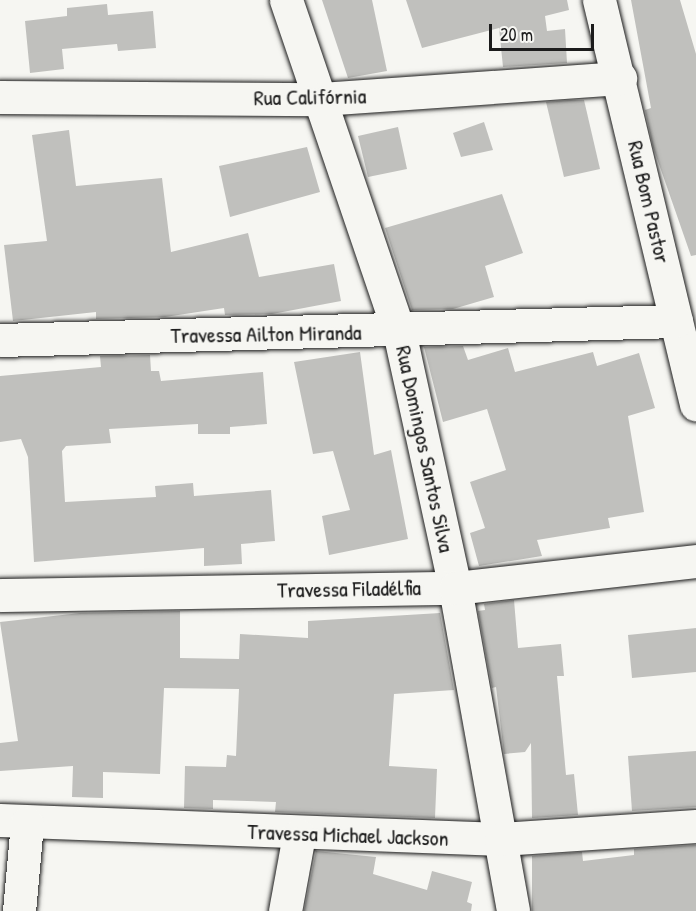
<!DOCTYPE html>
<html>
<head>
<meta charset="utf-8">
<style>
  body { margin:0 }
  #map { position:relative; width:696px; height:911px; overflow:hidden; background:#f6f6f2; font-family:"Patrick Hand",sans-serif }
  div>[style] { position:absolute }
  .building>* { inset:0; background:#c0c0bd }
  .roads { filter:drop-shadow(0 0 2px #1c1c1c) drop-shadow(0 0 2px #1c1c1c) }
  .minor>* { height:33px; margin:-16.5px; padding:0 16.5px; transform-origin:16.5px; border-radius:16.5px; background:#f6f6f2 }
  span { translate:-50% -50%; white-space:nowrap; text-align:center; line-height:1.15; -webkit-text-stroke:4.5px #f6f6f2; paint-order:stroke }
  .street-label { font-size:22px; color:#1c1c1c }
  .scale { position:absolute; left:489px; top:24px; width:105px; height:27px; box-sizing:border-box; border:3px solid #1c1c1c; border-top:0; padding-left:8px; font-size:18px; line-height:21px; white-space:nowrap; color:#1c1c1c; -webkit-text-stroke:4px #f6f6f2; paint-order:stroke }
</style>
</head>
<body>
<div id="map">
  <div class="building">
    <i style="clip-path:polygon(322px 0,372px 0,387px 71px,348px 78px)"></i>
    <i style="clip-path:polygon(406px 0,567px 0,569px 10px,545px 16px,547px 31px,565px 29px,567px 63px,503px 67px,499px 28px,422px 48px)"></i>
    <i style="clip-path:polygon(631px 0,680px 0,696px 54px,696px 255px,691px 256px,653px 147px,645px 110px,651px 108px)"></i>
    <i style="clip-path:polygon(107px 4px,108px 15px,153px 11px,156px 48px,118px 51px,117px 44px,62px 49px,64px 69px,30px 73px,25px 21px,67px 16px,67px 8px)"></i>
    <i style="clip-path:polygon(570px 100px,584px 100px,600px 169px,564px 177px,546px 102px)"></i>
    <i style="clip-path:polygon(484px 122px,493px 150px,461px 157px,453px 133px)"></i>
    <i style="clip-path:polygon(398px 127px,407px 169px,368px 177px,358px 136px)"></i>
    <i style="clip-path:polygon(69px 130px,76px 186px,162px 178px,171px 252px,248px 233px,259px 277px,334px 264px,341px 301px,272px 314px,225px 315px,224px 308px,165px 317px,96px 319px,96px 312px,13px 321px,4px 245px,47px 241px,32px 135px)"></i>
    <i style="clip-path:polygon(307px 147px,320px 192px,230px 217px,219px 166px)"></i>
    <i style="clip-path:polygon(502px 194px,523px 253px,485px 266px,494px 297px,453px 309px,412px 310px,385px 228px)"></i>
    <i style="clip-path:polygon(463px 346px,468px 360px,508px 348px,515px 372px,593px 352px,597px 366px,639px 353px,655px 408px,628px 416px,644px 512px,608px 518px,610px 528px,537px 540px,542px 556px,479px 566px,470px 533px,485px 528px,470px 482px,506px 470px,487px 409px,443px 422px,424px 347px)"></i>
    <i style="clip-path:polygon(360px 352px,374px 455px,391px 450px,408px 539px,329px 555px,322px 516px,350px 510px,333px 451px,313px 454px,294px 362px)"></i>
    <i style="clip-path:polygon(150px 355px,151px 371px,159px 371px,161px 381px,263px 372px,267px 424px,230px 427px,230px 434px,198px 434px,198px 424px,109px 429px,111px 443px,66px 446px,62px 451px,65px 502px,156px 497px,155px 486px,193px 483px,194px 496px,271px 490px,275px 541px,241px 544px,242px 564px,204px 566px,204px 548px,34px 562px,28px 457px,21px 439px,0 442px,0 376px,101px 367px,100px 356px)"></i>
    <i style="clip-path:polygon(514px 600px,518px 648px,561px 644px,564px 676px,557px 676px,566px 775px,574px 774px,578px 815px,532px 818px,531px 743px,525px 752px,504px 754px,496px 687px,492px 688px,478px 611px,485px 610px,484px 604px)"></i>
    <i style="clip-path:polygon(180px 611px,180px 658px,239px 659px,240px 634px,308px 638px,308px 621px,440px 613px,454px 690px,394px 694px,389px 766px,437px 769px,435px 818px,275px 812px,276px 802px,213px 800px,213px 809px,184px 808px,185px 766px,226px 767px,227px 755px,236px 756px,239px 689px,164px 688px,160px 774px,103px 772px,103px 798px,72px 797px,73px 766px,0 771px,0 743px,18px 741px,0 622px,80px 613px)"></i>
    <i style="clip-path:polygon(696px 628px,696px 672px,632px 678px,628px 635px)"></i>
    <i style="clip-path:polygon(696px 751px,696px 807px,632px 811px,628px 756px)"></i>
    <i style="clip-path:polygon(696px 845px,696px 911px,532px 911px,532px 856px,582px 852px,583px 861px,634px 855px,634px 849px)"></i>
    <i style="clip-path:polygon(316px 851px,376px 857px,373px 874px,427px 890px,432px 871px,472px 882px,467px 902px,472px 904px,471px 911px,304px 911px)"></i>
  </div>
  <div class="roads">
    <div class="minor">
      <i style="left:286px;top:0;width:350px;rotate:71.2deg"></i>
      <i style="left:399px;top:331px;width:263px;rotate:77.7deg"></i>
      <i style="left:455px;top:588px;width:328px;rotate:79.8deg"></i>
      <i style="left:599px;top:0;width:416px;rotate:76.5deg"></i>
      <i style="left:0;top:97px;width:321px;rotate:0.4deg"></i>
      <i style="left:321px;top:99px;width:300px;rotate:-4deg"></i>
      <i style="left:0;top:340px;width:676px;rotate:-1.61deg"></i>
      <i style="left:0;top:595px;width:455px;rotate:-0.9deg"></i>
      <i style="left:455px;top:588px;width:243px;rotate:-6.4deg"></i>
      <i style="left:0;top:820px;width:501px;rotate:2.17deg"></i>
      <i style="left:501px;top:839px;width:195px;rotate:-3.8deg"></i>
      <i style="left:19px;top:911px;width:88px;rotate:-84.8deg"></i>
      <i style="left:285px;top:911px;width:77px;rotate:-79.6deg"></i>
    </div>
  </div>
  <div class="street-label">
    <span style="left:310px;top:97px;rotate:-1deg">Rua Califórnia</span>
    <span style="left:649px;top:202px;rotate:77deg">Rua Bom Pastor</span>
    <span style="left:266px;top:334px;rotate:-1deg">Travessa Ailton Miranda</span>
    <span style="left:425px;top:449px;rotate:78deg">Rua Domingos Santos Silva</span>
    <span style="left:349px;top:589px;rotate:-1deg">Travessa Filadélfia</span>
    <span style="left:348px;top:835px;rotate:2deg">Travessa Michael Jackson</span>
  </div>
  <div class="scale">20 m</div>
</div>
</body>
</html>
